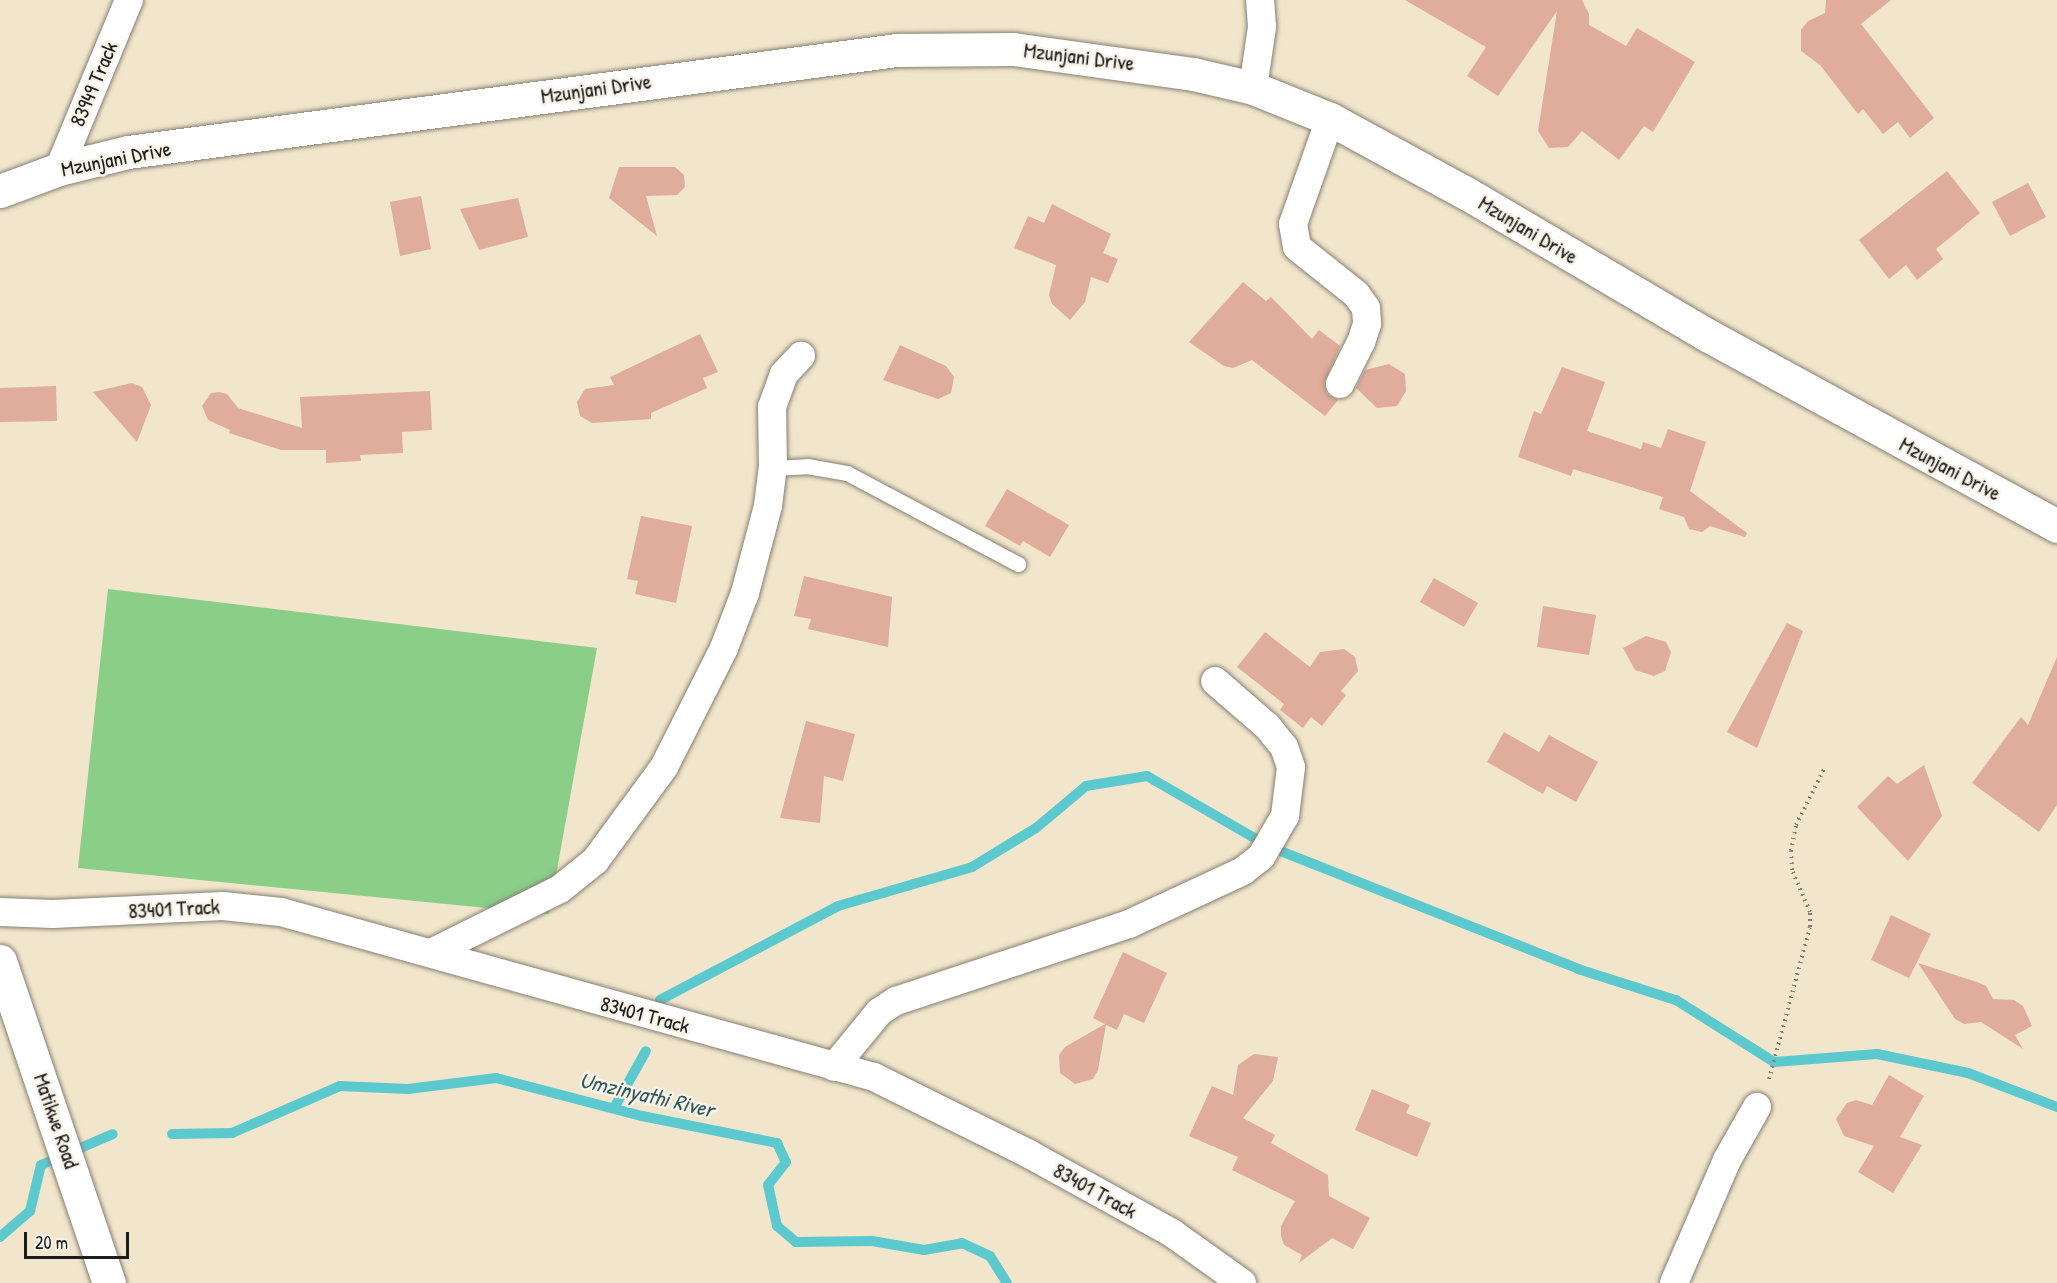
<!DOCTYPE html>
<html>
<head>
<meta charset="utf-8">
<style>
  body { margin:0 }
  #map { position:relative; width:2057px; height:1283px; overflow:hidden; background:#f1e5cb; font-family:"Patrick Hand",sans-serif }
  div>[style] { position:absolute }
  .green>* { inset:0; background:#8ace88 }
  .stream>* { height:10px; margin:-5px; padding:0 5px; transform-origin:5px; border-radius:5px; background:#5cc9cf }
  .building>* { inset:0; background:#e0ac9b }
  .path>* { height:4px; margin-top:-2px; transform-origin:0; background:repeating-linear-gradient(90deg,#868074 0 1.5px,transparent 0 6px) }
  .roads { filter:drop-shadow(0 0 2px #868074) drop-shadow(0 0 2px #868074) }
  .lane>* { height:15px; margin:-7.5px; padding:0 7.5px; transform-origin:7.5px; border-radius:7.5px; background:#fff }
  .street>* { height:28px; margin:-14px; padding:0 14px; transform-origin:14px; border-radius:14px; background:#fff }
  .secondary>* { height:33px; margin:-16.5px; padding:0 16.5px; transform-origin:16.5px; border-radius:16.5px; background:#fff }
  span { translate:-50% -50%; white-space:nowrap; text-align:center; line-height:1.15; -webkit-text-stroke:5px #f7f3e8; paint-order:stroke }
  .street-label { font-size:21px; color:#1c1c1c }
  .water-label { font-size:22px; color:#32595b; font-style:italic }
  .scale { position:absolute; left:24px; top:1232px; width:105px; height:27px; box-sizing:border-box; border:3px solid #1c1c1c; border-top:0; padding-left:8px; font-size:18px; line-height:21px; white-space:nowrap; color:#1c1c1c; -webkit-text-stroke:4px #f7f3e8; paint-order:stroke }
</style>
</head>
<body>
<div id="map">
  <div class="green">
    <i style="clip-path:polygon(108px 589px,597px 648px,549px 914px,78px 868px)"></i>
  </div>
  <div class="stream">
    <i style="left:660px;top:1000px;width:201px;rotate:-27.8deg"></i>
    <i style="left:838px;top:906px;width:140px;rotate:-16.2deg"></i>
    <i style="left:972px;top:867px;width:75px;rotate:-31.4deg"></i>
    <i style="left:1036px;top:828px;width:65px;rotate:-40deg"></i>
    <i style="left:1086px;top:786px;width:62px;rotate:-9.3deg"></i>
    <i style="left:1147px;top:776px;width:140px;rotate:30deg"></i>
    <i style="left:1268px;top:846px;width:334px;rotate:21.6deg"></i>
    <i style="left:1578px;top:969px;width:103px;rotate:17.6deg"></i>
    <i style="left:1676px;top:1000px;width:116px;rotate:32.3deg"></i>
    <i style="left:1774px;top:1062px;width:103px;rotate:-4.4deg"></i>
    <i style="left:1877px;top:1054px;width:93px;rotate:11.8deg"></i>
    <i style="left:1968px;top:1073px;width:95px;rotate:20.9deg"></i>
    <i style="left:614px;top:1108px;width:65px;rotate:-60.7deg"></i>
    <i style="left:172px;top:1134px;width:60px;rotate:-1deg"></i>
    <i style="left:232px;top:1133px;width:118px;rotate:-23.5deg"></i>
    <i style="left:340px;top:1086px;width:68px;rotate:2.5deg"></i>
    <i style="left:408px;top:1089px;width:89px;rotate:-7.1deg"></i>
    <i style="left:496px;top:1078px;width:151px;rotate:14.6deg"></i>
    <i style="left:642px;top:1116px;width:138px;rotate:11.3deg"></i>
    <i style="left:777px;top:1143px;width:21px;rotate:65deg"></i>
    <i style="left:786px;top:1162px;width:29px;rotate:128deg"></i>
    <i style="left:768px;top:1185px;width:42px;rotate:77.6deg"></i>
    <i style="left:777px;top:1226px;width:25px;rotate:40deg"></i>
    <i style="left:796px;top:1242px;width:76px;rotate:-0.8deg"></i>
    <i style="left:872px;top:1241px;width:53px;rotate:9.8deg"></i>
    <i style="left:924px;top:1250px;width:39px;rotate:-10deg"></i>
    <i style="left:962px;top:1243px;width:31px;rotate:25deg"></i>
    <i style="left:990px;top:1256px;width:32px;rotate:58deg"></i>
    <i style="left:0;top:1237px;width:40px;rotate:-41deg"></i>
    <i style="left:30px;top:1211px;width:47px;rotate:-76.6deg"></i>
    <i style="left:41px;top:1165px;width:78px;rotate:-23.3deg"></i>
  </div>
  <div class="building">
    <i style="clip-path:polygon(1405px 0,1582px 0,1589px 14px,1589px 25px,1626px 46px,1637px 28px,1695px 62px,1653px 132px,1644px 126px,1619px 160px,1582px 131px,1568px 147px,1549px 148px,1538px 131px,1557px 11px,1498px 96px,1467px 76px,1486px 47px)"></i>
    <i style="clip-path:polygon(1826px 0,1891px 0,1861px 24px,1934px 118px,1910px 138px,1898px 122px,1883px 134px,1863px 109px,1858px 114px,1820px 65px,1801px 51px,1801px 30px,1808px 21px,1825px 13px)"></i>
    <i style="clip-path:polygon(619px 167px,675px 167px,684px 175px,685px 187px,677px 195px,646px 196px,657px 236px,609px 198px)"></i>
    <i style="clip-path:polygon(1947px 171px,1980px 213px,1936px 249px,1943px 259px,1917px 280px,1906px 265px,1889px 279px,1859px 240px)"></i>
    <i style="clip-path:polygon(2028px 183px,2046px 217px,2010px 236px,1992px 202px)"></i>
    <i style="clip-path:polygon(421px 196px,431px 249px,400px 256px,390px 202px)"></i>
    <i style="clip-path:polygon(518px 198px,528px 237px,479px 250px,460px 209px)"></i>
    <i style="clip-path:polygon(1052px 204px,1111px 234px,1103px 253px,1118px 259px,1108px 283px,1091px 277px,1085px 302px,1070px 320px,1052px 304px,1049px 295px,1056px 265px,1014px 248px,1028px 216px,1044px 223px)"></i>
    <i style="clip-path:polygon(1243px 282px,1266px 301px,1271px 297px,1312px 339px,1319px 330px,1340px 346px,1324px 384px,1327px 394px,1338px 400px,1325px 416px,1252px 360px,1233px 368px,1224px 366px,1189px 342px)"></i>
    <i style="clip-path:polygon(700px 334px,718px 372px,703px 378px,707px 388px,651px 413px,651px 419px,592px 423px,580px 416px,577px 402px,585px 389px,614px 385px,610px 377px)"></i>
    <i style="clip-path:polygon(900px 345px,946px 366px,954px 377px,951px 393px,938px 399px,883px 380px)"></i>
    <i style="clip-path:polygon(1389px 364px,1405px 374px,1406px 391px,1397px 406px,1377px 408px,1356px 388px,1365px 370px)"></i>
    <i style="clip-path:polygon(1562px 367px,1605px 382px,1587px 431px,1641px 449px,1643px 442px,1661px 448px,1668px 429px,1706px 442px,1690px 491px,1747px 533px,1745px 537px,1710px 526px,1702px 532px,1689px 529px,1684px 517px,1659px 509px,1663px 497px,1573px 469px,1571px 476px,1518px 457px,1534px 411px,1541px 414px)"></i>
    <i style="clip-path:polygon(132px 383px,142px 387px,151px 405px,137px 442px,93px 392px)"></i>
    <i style="clip-path:polygon(56px 386px,57px 421px,0 422px,0 388px)"></i>
    <i style="clip-path:polygon(430px 391px,432px 430px,402px 432px,403px 453px,360px 455px,361px 461px,326px 463px,326px 450px,281px 450px,229px 433px,230px 430px,208px 420px,202px 406px,211px 393px,219px 392px,227px 394px,238px 408px,302px 428px,300px 397px)"></i>
    <i style="clip-path:polygon(1007px 489px,1069px 525px,1050px 557px,1023px 541px,1020px 546px,985px 526px)"></i>
    <i style="clip-path:polygon(641px 516px,692px 526px,676px 603px,635px 594px,638px 581px,627px 579px)"></i>
    <i style="clip-path:polygon(804px 576px,892px 597px,888px 647px,808px 629px,811px 619px,794px 616px)"></i>
    <i style="clip-path:polygon(1434px 578px,1478px 603px,1464px 627px,1420px 602px)"></i>
    <i style="clip-path:polygon(1543px 606px,1596px 615px,1589px 655px,1537px 647px)"></i>
    <i style="clip-path:polygon(1787px 623px,1803px 631px,1757px 748px,1727px 732px)"></i>
    <i style="clip-path:polygon(1265px 632px,1310px 667px,1320px 652px,1344px 649px,1355px 657px,1358px 671px,1341px 691px,1346px 695px,1322px 726px,1311px 717px,1303px 728px,1280px 710px,1284px 704px,1237px 667px)"></i>
    <i style="clip-path:polygon(1646px 636px,1666px 642px,1671px 652px,1665px 671px,1654px 676px,1635px 670px,1623px 648px)"></i>
    <i style="clip-path:polygon(2057px 657px,2057px 805px,2039px 832px,1972px 783px,2021px 717px,2028px 725px)"></i>
    <i style="clip-path:polygon(806px 721px,855px 734px,843px 781px,824px 776px,820px 823px,780px 818px)"></i>
    <i style="clip-path:polygon(1504px 732px,1539px 752px,1549px 735px,1598px 762px,1576px 802px,1547px 786px,1543px 794px,1487px 762px)"></i>
    <i style="clip-path:polygon(1924px 765px,1942px 816px,1908px 861px,1857px 807px,1888px 776px,1897px 784px)"></i>
    <i style="clip-path:polygon(1891px 915px,1931px 934px,1909px 978px,1871px 960px)"></i>
    <i style="clip-path:polygon(1123px 952px,1167px 973px,1144px 1023px,1124px 1014px,1117px 1030px,1106px 1025px,1098px 1070px,1093px 1079px,1075px 1084px,1060px 1073px,1059px 1055px,1065px 1047px,1105px 1024px,1093px 1018px)"></i>
    <i style="clip-path:polygon(1918px 963px,1977px 982px,1986px 986px,1993px 999px,2014px 1000px,2023px 1006px,2032px 1026px,2015px 1035px,2023px 1049px,1981px 1022px,1964px 1024px,1955px 1019px)"></i>
    <i style="clip-path:polygon(1254px 1054px,1278px 1057px,1273px 1081px,1243px 1118px,1275px 1135px,1271px 1143px,1328px 1175px,1329px 1196px,1370px 1218px,1353px 1249px,1332px 1238px,1299px 1263px,1302px 1255px,1284px 1245px,1281px 1236px,1281px 1226px,1295px 1201px,1232px 1170px,1238px 1157px,1189px 1136px,1212px 1086px,1233px 1095px,1238px 1065px)"></i>
    <i style="clip-path:polygon(1889px 1075px,1924px 1096px,1900px 1137px,1922px 1145px,1893px 1193px,1858px 1172px,1874px 1146px,1844px 1136px,1836px 1119px,1847px 1103px,1856px 1100px,1872px 1105px)"></i>
    <i style="clip-path:polygon(1372px 1089px,1410px 1105px,1406px 1113px,1431px 1123px,1417px 1157px,1355px 1130px)"></i>
  </div>
  <div class="path">
    <i style="left:1769px;top:1079px;width:157px;rotate:-74.9deg"></i>
    <i style="left:1810px;top:927px;width:15px;rotate:-90deg"></i>
    <i style="left:1810px;top:912px;width:46px;rotate:-113.2deg"></i>
    <i style="left:1792px;top:870px;width:19px;rotate:-93deg"></i>
    <i style="left:1791px;top:851px;width:26px;rotate:-79deg"></i>
    <i style="left:1796px;top:825px;width:65px;rotate:-63.4deg"></i>
  </div>
  <div class="roads">
    <div class="lane">
      <i style="left:773px;top:468px;width:34px;rotate:-3deg"></i>
      <i style="left:807px;top:466px;width:41px;rotate:9.9deg"></i>
      <i style="left:847px;top:473px;width:194px;rotate:28deg"></i>
    </div>
    <div class="street">
      <i style="left:1253px;top:88px;width:62px;rotate:-81.6deg"></i>
      <i style="left:1262px;top:27px;width:27px;rotate:-94deg"></i>
      <i style="left:1330px;top:119px;width:111px;rotate:109.4deg"></i>
      <i style="left:1293px;top:224px;width:23px;rotate:80deg"></i>
      <i style="left:1297px;top:247px;width:75px;rotate:38.5deg"></i>
      <i style="left:1356px;top:294px;width:17px;rotate:54deg"></i>
      <i style="left:1366px;top:308px;width:16px;rotate:86deg"></i>
      <i style="left:1367px;top:324px;width:19px;rotate:108deg"></i>
      <i style="left:1361px;top:342px;width:47px;rotate:116.6deg"></i>
      <i style="left:59px;top:169px;width:183px;rotate:-67.5deg"></i>
      <i style="left:0;top:912px;width:53px;rotate:2.2deg"></i>
      <i style="left:53px;top:914px;width:170px;rotate:-2.7deg"></i>
      <i style="left:223px;top:906px;width:58px;rotate:5.9deg"></i>
      <i style="left:281px;top:912px;width:616px;rotate:15.55deg"></i>
      <i style="left:874px;top:1077px;width:173px;rotate:26.4deg"></i>
      <i style="left:1029px;top:1154px;width:163px;rotate:28.9deg"></i>
      <i style="left:1172px;top:1233px;width:86px;rotate:35.5deg"></i>
      <i style="left:431px;top:953px;width:144px;rotate:-26.4deg"></i>
      <i style="left:560px;top:889px;width:45px;rotate:-38.7deg"></i>
      <i style="left:595px;top:861px;width:117px;rotate:-53.7deg"></i>
      <i style="left:664px;top:767px;width:133px;rotate:-63.2deg"></i>
      <i style="left:724px;top:648px;width:59px;rotate:-69.1deg"></i>
      <i style="left:745px;top:593px;width:90px;rotate:-75.2deg"></i>
      <i style="left:768px;top:506px;width:38px;rotate:-83deg"></i>
      <i style="left:773px;top:468px;width:61px;rotate:-90.9deg"></i>
      <i style="left:772px;top:407px;width:35px;rotate:-70deg"></i>
      <i style="left:784px;top:374px;width:25px;rotate:-47deg"></i>
      <i style="left:834px;top:1067px;width:71px;rotate:-50.7deg"></i>
      <i style="left:879px;top:1012px;width:20px;rotate:-33deg"></i>
      <i style="left:896px;top:1001px;width:245px;rotate:-18.3deg"></i>
      <i style="left:1129px;top:924px;width:126px;rotate:-24.9deg"></i>
      <i style="left:1243px;top:871px;width:23px;rotate:-38deg"></i>
      <i style="left:1261px;top:857px;width:48px;rotate:-59.7deg"></i>
      <i style="left:1285px;top:816px;width:49px;rotate:-83deg"></i>
      <i style="left:1291px;top:767px;width:21px;rotate:-109deg"></i>
      <i style="left:1284px;top:747px;width:26px;rotate:-129deg"></i>
      <i style="left:1268px;top:727px;width:70px;rotate:-139deg"></i>
      <i style="left:1674px;top:1283px;width:134px;rotate:-66.7deg"></i>
      <i style="left:1727px;top:1160px;width:61px;rotate:-60.5deg"></i>
    </div>
    <div class="secondary">
      <i style="left:0;top:191px;width:63px;rotate:-20.4deg"></i>
      <i style="left:59px;top:169px;width:71px;rotate:-13.8deg"></i>
      <i style="left:128px;top:152px;width:776px;rotate:-7.56deg"></i>
      <i style="left:897px;top:50px;width:116px;rotate:-0.5deg"></i>
      <i style="left:1013px;top:49px;width:182px;rotate:7.9deg"></i>
      <i style="left:1193px;top:74px;width:62px;rotate:13.1deg"></i>
      <i style="left:1253px;top:88px;width:83px;rotate:21.9deg"></i>
      <i style="left:1330px;top:119px;width:155px;rotate:28.6deg"></i>
      <i style="left:1466px;top:193px;width:280px;rotate:30.5deg"></i>
      <i style="left:1707px;top:335px;width:399px;rotate:28.6deg"></i>
      <i style="left:0;top:961px;width:340px;rotate:71.3deg"></i>
    </div>
  </div>
  <div class="street-label">
    <span style="left:1079px;top:57px;rotate:7deg">Mzunjani Drive</span>
    <span style="left:94px;top:84px;rotate:-67deg">83949 Track</span>
    <span style="left:596px;top:89px;rotate:-8deg">Mzunjani Drive</span>
    <span style="left:116px;top:159px;rotate:-11deg">Mzunjani Drive</span>
    <span style="left:1528px;top:230px;rotate:31deg">Mzunjani Drive</span>
    <span style="left:1950px;top:469px;rotate:28deg">Mzunjani Drive</span>
    <span style="left:174px;top:909px;rotate:-3deg">83401 Track</span>
    <span style="left:645px;top:1015px;rotate:15deg">83401 Track</span>
    <span style="left:56px;top:1121px;rotate:71deg">Matikwe Road</span>
    <span style="left:1095px;top:1191px;rotate:29deg">83401 Track</span>
  </div>
  <div class="water-label">
    <span style="left:647px;top:1095px;rotate:13deg">Umzinyathi River</span>
  </div>
  <div class="scale">20 m</div>
</div>
</body>
</html>
